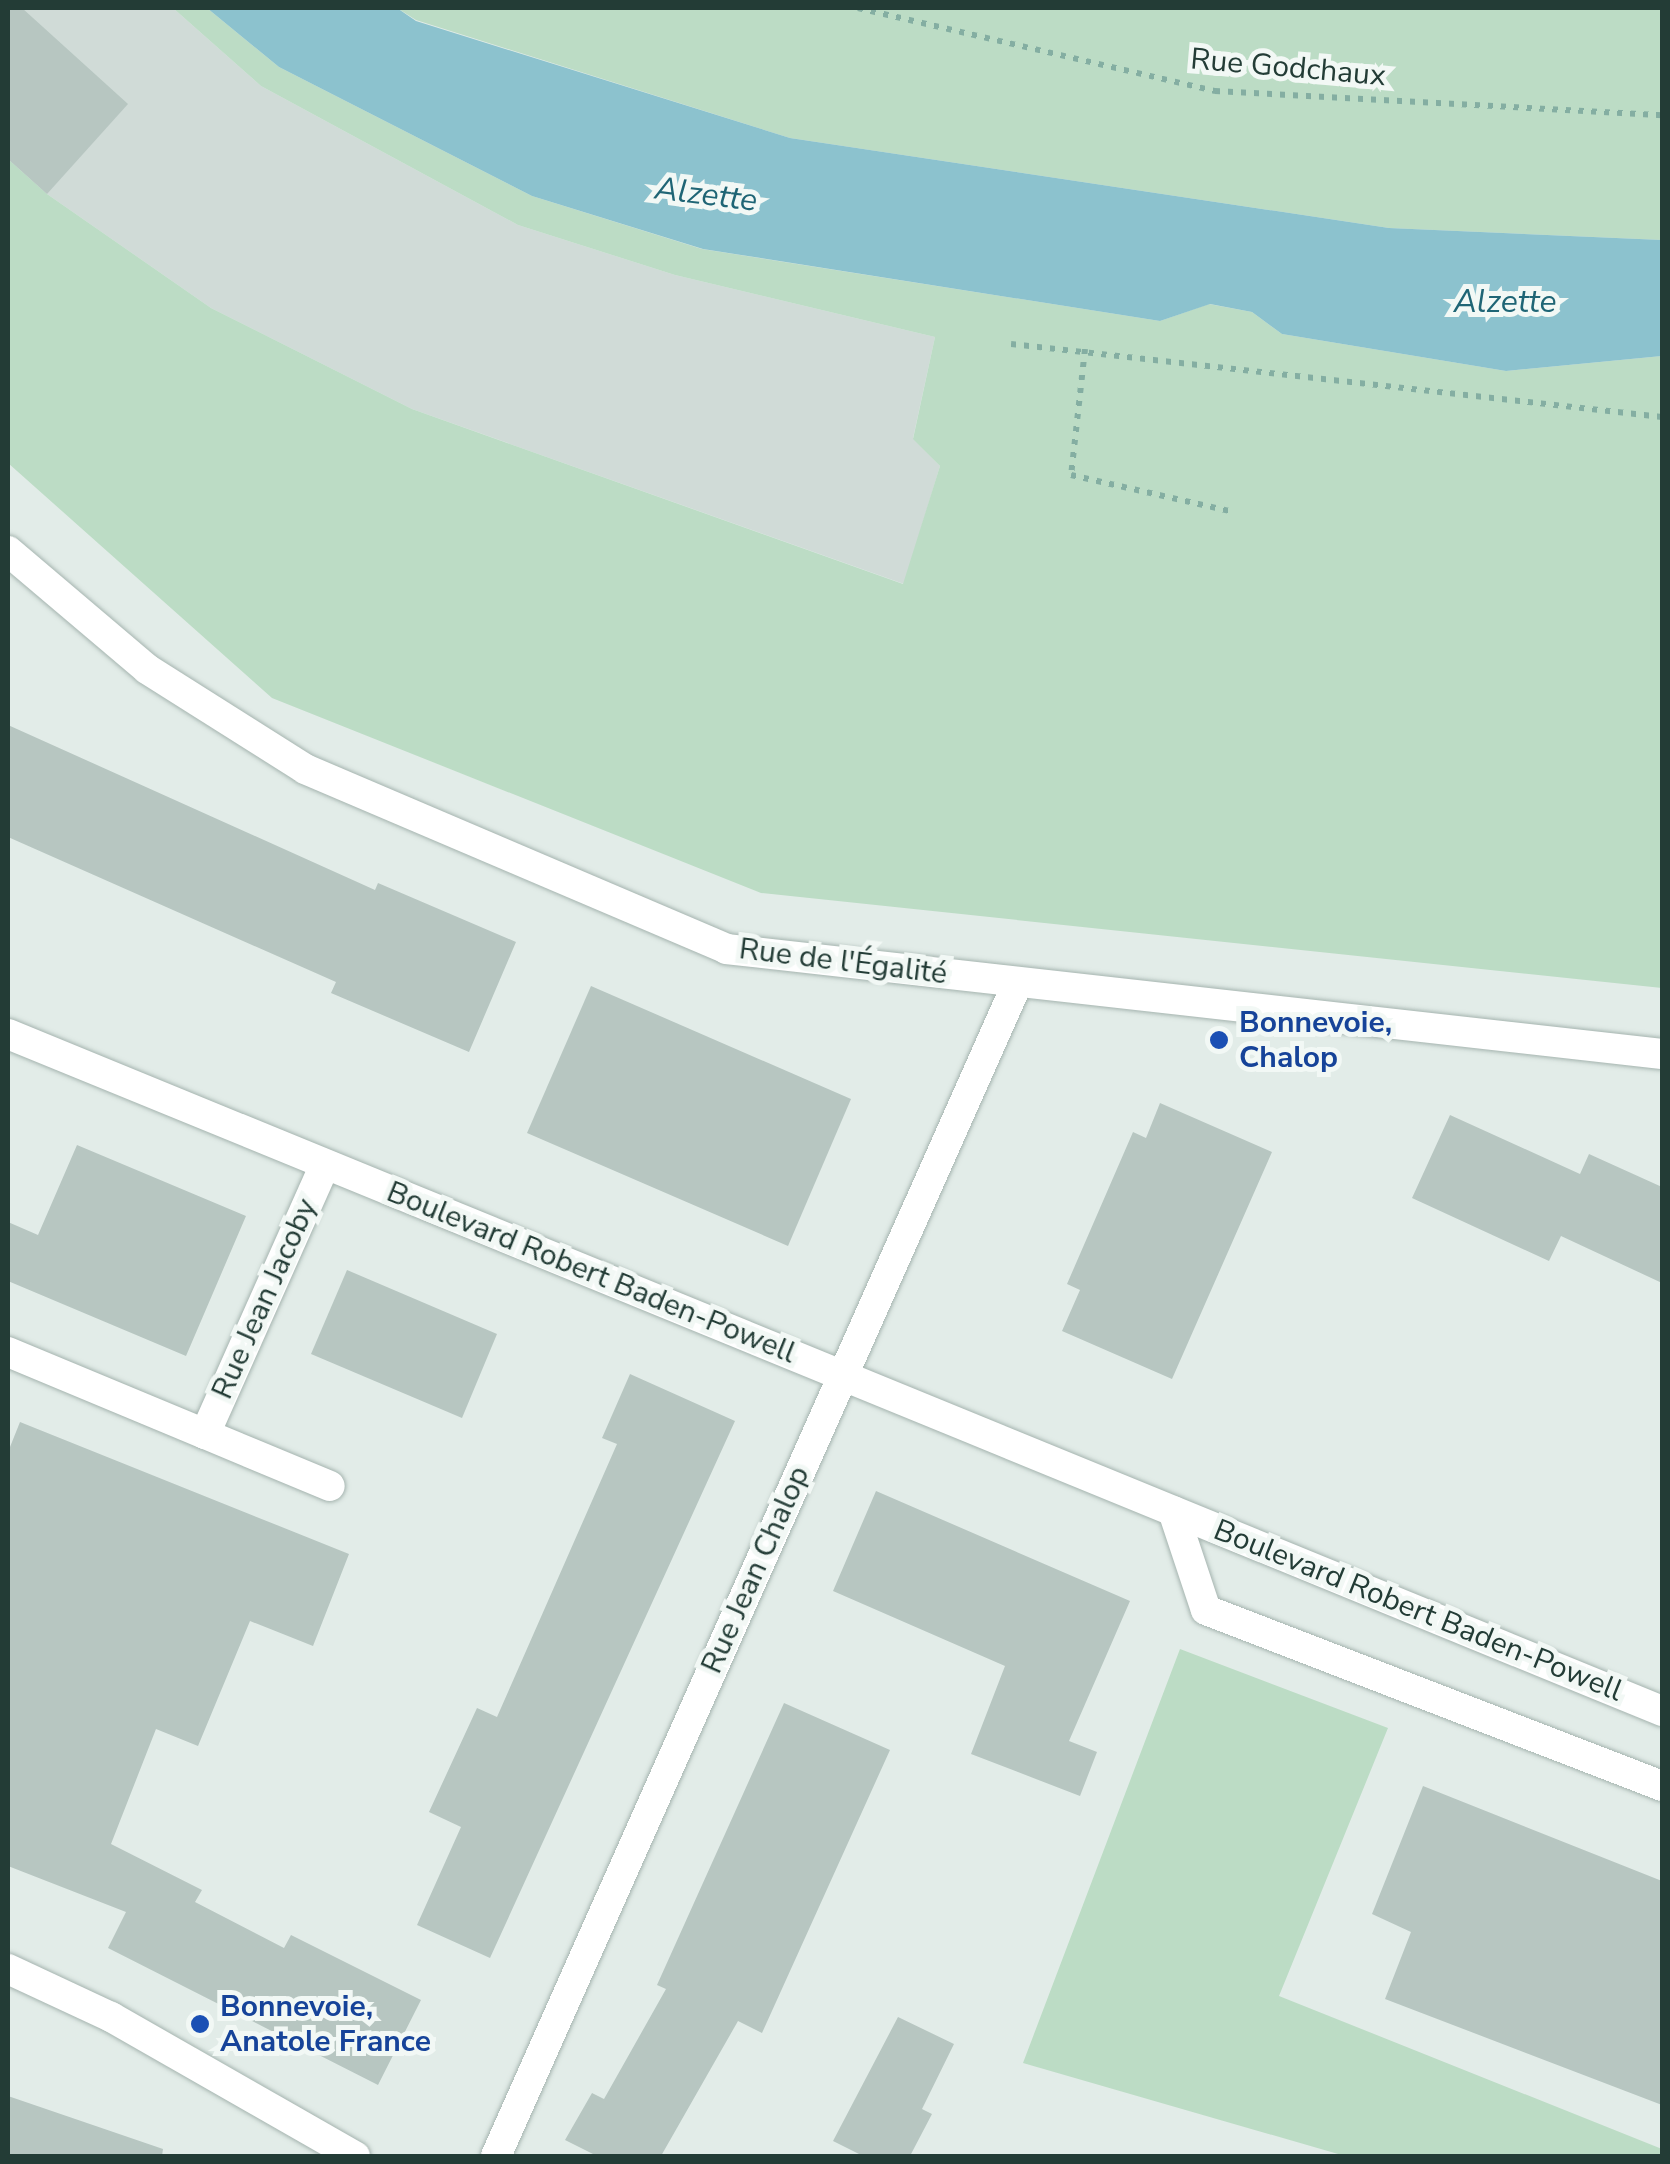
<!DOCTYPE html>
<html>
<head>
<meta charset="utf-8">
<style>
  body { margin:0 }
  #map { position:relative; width:1670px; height:2164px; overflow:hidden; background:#e2ece8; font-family:"Nunito Sans",sans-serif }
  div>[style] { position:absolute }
  .built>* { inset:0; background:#d0dbd7 }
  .green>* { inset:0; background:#bcdcc5 }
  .water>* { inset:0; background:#8cc2ce }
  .building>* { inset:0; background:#b7c6c1 }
  .path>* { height:6px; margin-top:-3px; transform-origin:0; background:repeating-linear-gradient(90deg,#84aea2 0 5px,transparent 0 13px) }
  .roads { filter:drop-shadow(0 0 2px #a5b4af) drop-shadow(0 0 2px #a5b4af) }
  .street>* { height:30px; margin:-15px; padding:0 15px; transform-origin:15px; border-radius:15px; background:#fff }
  .secondary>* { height:30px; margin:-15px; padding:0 15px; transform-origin:15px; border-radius:15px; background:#fff }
  .dots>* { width:28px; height:28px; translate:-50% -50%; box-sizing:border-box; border:5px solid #f2f8f5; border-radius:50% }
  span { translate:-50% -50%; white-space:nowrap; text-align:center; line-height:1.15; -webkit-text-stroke:10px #f2f8f5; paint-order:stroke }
  .street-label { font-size:30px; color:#233c36 }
  .transit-label { font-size:30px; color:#164399; font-weight:700 }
  .left { translate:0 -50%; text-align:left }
  .water-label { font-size:32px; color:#1f6575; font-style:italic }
  .frame { position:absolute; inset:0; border:10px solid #233c36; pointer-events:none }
</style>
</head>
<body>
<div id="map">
  <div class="built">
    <i style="clip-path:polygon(8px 8px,173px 8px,261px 86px,518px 225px,675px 275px,935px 337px,913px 438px,940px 466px,904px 584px,412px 409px,211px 308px,47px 194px,8px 159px)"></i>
  </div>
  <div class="green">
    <i style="clip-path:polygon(173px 8px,207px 8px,279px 67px,532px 196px,702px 249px,1160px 321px,1209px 304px,1252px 312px,1282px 334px,1506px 371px,1662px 356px,1662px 988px,761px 893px,272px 698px,8px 463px,8px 159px,47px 194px,211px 308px,412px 409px,903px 584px,940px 466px,913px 439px,935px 337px,675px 275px,518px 225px,261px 86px)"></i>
    <i style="clip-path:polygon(397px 8px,1662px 8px,1662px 240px,1389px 228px,790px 138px,416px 20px)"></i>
    <i style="clip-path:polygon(1180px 1649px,1388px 1728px,1279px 1996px,1662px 2149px,1662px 2156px,1345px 2156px,1023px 2063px)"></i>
  </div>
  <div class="water">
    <i style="clip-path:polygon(207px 8px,397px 8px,416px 21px,790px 138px,1389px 228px,1662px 240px,1662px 356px,1506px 371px,1282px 334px,1252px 312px,1210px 304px,1160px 321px,703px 249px,532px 196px,279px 67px)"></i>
  </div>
  <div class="building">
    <i style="clip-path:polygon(8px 8px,22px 8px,128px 104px,47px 194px,8px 159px)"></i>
    <i style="clip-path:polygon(8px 725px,375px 890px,378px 883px,516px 942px,469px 1052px,331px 993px,336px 982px,8px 837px)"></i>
    <i style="clip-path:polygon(591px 986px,851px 1099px,788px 1246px,527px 1133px)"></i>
    <i style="clip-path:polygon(1160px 1103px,1272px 1152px,1172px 1379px,1062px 1331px,1080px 1290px,1067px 1284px,1133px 1132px,1146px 1138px)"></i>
    <i style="clip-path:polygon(1450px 1115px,1580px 1174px,1589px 1154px,1662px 1187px,1662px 1283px,1561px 1236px,1549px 1261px,1412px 1198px)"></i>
    <i style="clip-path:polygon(77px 1145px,246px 1216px,186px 1356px,8px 1281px,8px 1222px,38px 1235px)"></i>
    <i style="clip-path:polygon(347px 1270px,497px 1334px,462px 1418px,311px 1354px)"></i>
    <i style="clip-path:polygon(630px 1374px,735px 1421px,490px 1958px,417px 1925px,461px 1827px,429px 1812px,477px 1708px,497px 1717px,617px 1444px,602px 1438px)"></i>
    <i style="clip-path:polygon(20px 1422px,349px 1554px,313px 1646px,250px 1621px,198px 1746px,156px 1729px,111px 1844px,202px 1890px,195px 1902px,284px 1948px,291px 1935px,421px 2000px,378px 2085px,108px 1948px,126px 1912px,8px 1866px,8px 1452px)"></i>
    <i style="clip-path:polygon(876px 1491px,1130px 1601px,1069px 1741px,1097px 1752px,1080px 1796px,971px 1754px,1005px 1666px,833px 1591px)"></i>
    <i style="clip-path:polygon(784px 1703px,890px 1750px,762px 2033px,738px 2021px,661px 2156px,597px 2156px,565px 2140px,592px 2093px,604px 2099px,666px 1989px,657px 1985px)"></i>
    <i style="clip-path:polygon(1423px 1786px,1662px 1881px,1662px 2105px,1385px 1999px,1411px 1932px,1372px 1914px)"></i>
    <i style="clip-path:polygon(898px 2017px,954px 2044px,922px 2109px,932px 2114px,910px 2156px,863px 2156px,833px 2141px)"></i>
    <i style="clip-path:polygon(8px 2096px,163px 2149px,162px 2156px,8px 2156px)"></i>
  </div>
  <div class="path">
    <i style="left:858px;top:8px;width:367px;rotate:13.1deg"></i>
    <i style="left:1215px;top:91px;width:448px;rotate:3.1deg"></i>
    <i style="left:1011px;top:344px;width:655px;rotate:6.4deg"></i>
    <i style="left:1085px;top:349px;width:127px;rotate:96.3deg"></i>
    <i style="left:1071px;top:475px;width:162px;rotate:12.8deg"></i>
  </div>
  <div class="roads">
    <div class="street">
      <i style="left:8px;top:551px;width:182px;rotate:40.3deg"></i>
      <i style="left:147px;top:669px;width:187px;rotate:32.3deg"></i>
      <i style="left:305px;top:769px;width:458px;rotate:23.1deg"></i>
      <i style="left:726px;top:949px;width:942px;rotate:6.4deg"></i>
      <i style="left:8px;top:1034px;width:1787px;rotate:22.26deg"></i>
      <i style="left:8px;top:1352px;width:213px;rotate:22.6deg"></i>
      <i style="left:205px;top:1434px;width:295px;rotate:-66deg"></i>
      <i style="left:205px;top:1434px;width:135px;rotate:22.6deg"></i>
      <i style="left:1173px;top:1511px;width:104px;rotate:71.6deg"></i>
      <i style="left:1206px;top:1610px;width:489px;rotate:21.1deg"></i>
      <i style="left:496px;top:2156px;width:1283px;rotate:-66.03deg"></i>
    </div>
    <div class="secondary">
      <i style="left:8px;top:1969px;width:114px;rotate:25deg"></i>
      <i style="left:111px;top:2017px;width:281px;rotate:29.7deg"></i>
    </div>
  </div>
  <div class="dots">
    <i style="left:1219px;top:1040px;background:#1a4fb4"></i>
    <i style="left:200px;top:2024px;background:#1a4fb4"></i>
  </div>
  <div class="street-label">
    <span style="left:1288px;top:68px;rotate:5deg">Rue Godchaux</span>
    <span style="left:843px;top:962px;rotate:7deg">Rue de l'Égalité</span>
    <span style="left:591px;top:1273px;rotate:22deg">Boulevard Robert Baden-Powell</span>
    <span style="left:265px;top:1299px;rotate:-66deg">Rue Jean Jacoby</span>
    <span style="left:756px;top:1570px;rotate:-66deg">Rue Jean Chalop</span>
    <span style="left:1418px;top:1611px;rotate:22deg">Boulevard Robert Baden-Powell</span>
  </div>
  <div class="transit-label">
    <span class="left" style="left:1239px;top:1040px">Bonnevoie,<br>Chalop</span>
    <span class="left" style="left:220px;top:2024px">Bonnevoie,<br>Anatole France</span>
  </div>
  <div class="water-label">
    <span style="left:706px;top:195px;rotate:7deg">Alzette</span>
    <span style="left:1505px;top:302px">Alzette</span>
  </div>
  <div class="frame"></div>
</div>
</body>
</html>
